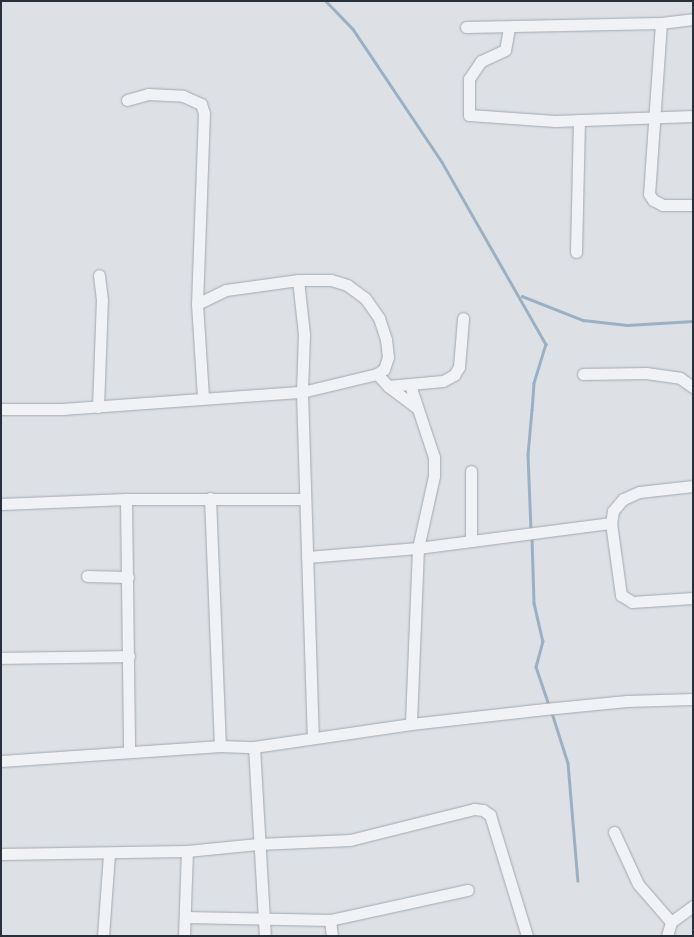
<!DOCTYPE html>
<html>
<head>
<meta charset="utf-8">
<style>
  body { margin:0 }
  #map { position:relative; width:694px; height:937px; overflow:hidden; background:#dde1e6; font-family:"Golos Text",sans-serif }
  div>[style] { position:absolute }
  .stream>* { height:2.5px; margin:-1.25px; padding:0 1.25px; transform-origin:1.25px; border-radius:1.25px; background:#9bb1c3 }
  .roads { filter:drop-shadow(0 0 1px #a3a8af) drop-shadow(0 0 1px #a3a8af) }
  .minor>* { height:11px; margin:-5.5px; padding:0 5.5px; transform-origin:5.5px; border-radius:5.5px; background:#f0f2f5 }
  span { translate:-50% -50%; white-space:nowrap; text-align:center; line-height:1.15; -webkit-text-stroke:4px #ecf0f4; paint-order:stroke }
  .frame { position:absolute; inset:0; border:2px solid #28303b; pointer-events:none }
</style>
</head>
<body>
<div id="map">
  <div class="stream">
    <i style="left:326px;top:1px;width:39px;rotate:46deg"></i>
    <i style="left:353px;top:29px;width:160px;rotate:56.2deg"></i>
    <i style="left:442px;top:162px;width:210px;rotate:60.3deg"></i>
    <i style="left:546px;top:344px;width:41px;rotate:107.1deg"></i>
    <i style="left:534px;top:383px;width:27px;rotate:94deg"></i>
    <i style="left:532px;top:410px;width:45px;rotate:95.1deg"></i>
    <i style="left:528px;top:455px;width:75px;rotate:87.7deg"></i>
    <i style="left:522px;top:296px;width:66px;rotate:21.5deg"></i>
    <i style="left:583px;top:320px;width:44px;rotate:6.5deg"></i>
    <i style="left:627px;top:325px;width:66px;rotate:-3.5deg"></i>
    <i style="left:532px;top:538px;width:65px;rotate:88.2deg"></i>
    <i style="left:534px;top:603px;width:39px;rotate:77deg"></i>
    <i style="left:543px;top:641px;width:27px;rotate:105deg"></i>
    <i style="left:536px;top:667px;width:40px;rotate:71.1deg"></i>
    <i style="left:552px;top:713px;width:52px;rotate:72.3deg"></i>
    <i style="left:568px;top:763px;width:118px;rotate:85.2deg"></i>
  </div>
  <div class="roads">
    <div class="minor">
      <i style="left:661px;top:23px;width:171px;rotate:94deg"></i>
      <i style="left:649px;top:194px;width:7px;rotate:56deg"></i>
      <i style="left:653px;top:200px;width:11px;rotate:27deg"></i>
      <i style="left:663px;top:205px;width:30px"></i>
      <i style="left:466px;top:27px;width:195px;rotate:-1.2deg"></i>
      <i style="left:661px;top:23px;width:32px;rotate:-7deg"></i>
      <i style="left:509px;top:28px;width:22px;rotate:100deg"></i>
      <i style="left:505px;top:50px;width:26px;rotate:155deg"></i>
      <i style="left:481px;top:61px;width:22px;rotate:124deg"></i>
      <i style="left:469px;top:79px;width:36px;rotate:90deg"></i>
      <i style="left:469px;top:115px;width:86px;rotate:4deg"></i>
      <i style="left:555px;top:121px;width:138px;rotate:-2.1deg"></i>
      <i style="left:127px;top:100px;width:22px;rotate:-16deg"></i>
      <i style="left:148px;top:94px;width:35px;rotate:3deg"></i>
      <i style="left:183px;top:96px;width:20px;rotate:24deg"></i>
      <i style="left:201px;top:104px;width:9px;rotate:72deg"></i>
      <i style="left:204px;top:113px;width:191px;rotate:92.1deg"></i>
      <i style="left:197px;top:304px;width:94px;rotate:86.3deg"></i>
      <i style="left:576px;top:252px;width:132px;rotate:-88.7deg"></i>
      <i style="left:298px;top:280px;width:54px;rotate:83.7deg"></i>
      <i style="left:304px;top:334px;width:58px;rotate:92deg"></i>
      <i style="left:302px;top:392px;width:346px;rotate:88.2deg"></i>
      <i style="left:197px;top:304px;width:32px;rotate:-26deg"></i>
      <i style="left:226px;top:290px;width:73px;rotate:-7.9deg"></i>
      <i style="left:298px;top:280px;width:33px"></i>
      <i style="left:331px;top:280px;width:17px;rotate:17deg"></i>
      <i style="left:347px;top:285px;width:22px;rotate:36deg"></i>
      <i style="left:365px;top:298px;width:24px;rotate:55deg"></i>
      <i style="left:379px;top:318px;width:22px;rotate:72deg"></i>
      <i style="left:386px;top:339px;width:18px;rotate:84deg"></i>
      <i style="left:388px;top:357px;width:13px;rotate:108deg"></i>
      <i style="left:384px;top:369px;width:9px;rotate:144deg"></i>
      <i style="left:583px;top:374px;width:63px;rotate:-0.9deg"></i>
      <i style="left:646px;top:373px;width:34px;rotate:8deg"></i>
      <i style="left:680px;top:378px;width:16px;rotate:35deg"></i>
      <i style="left:410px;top:385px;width:76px;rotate:71.6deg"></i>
      <i style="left:434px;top:457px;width:19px;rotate:90deg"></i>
      <i style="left:434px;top:476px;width:74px;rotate:102.5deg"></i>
      <i style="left:418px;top:548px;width:176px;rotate:92.3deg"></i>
      <i style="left:388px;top:386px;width:35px;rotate:37deg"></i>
      <i style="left:98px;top:407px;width:107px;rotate:-87.9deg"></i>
      <i style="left:102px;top:300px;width:25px;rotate:-97deg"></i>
      <i style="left:1px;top:409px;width:61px"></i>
      <i style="left:62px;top:409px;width:241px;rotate:-4.1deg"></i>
      <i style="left:302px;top:392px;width:77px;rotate:-13.5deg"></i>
      <i style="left:377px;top:374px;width:16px;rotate:47deg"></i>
      <i style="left:388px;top:386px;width:55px;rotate:-5.2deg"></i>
      <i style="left:443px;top:381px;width:13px;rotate:-29deg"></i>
      <i style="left:454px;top:375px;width:9px;rotate:-58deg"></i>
      <i style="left:459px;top:367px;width:49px;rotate:-85.3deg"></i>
      <i style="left:693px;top:486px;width:54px;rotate:173.7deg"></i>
      <i style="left:639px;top:492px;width:17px;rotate:156deg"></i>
      <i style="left:623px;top:499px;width:16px;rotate:130deg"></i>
      <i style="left:613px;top:511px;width:12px;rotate:99deg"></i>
      <i style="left:611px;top:523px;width:73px;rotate:82.1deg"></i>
      <i style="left:621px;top:595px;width:13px;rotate:32deg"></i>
      <i style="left:632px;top:602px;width:61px;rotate:-3.8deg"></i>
      <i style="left:210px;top:498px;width:248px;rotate:87.7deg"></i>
      <i style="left:126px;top:499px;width:252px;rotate:89.3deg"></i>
      <i style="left:1px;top:504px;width:125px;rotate:-2.3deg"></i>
      <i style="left:126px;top:499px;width:179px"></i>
      <i style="left:471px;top:540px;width:69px;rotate:-90deg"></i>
      <i style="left:307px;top:557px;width:111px;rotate:-4.6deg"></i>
      <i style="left:418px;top:548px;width:195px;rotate:-7.4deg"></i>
      <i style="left:87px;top:576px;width:41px;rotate:1.4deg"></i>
      <i style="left:1px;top:658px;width:128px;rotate:-0.9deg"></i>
      <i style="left:254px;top:747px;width:189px;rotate:86.7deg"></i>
      <i style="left:1px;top:761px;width:220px;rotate:-3.9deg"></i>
      <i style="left:220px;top:746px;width:34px;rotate:2deg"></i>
      <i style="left:254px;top:747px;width:159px;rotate:-8.3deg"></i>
      <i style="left:411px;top:724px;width:135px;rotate:-6.4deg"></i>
      <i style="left:545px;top:709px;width:82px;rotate:-5.6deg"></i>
      <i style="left:627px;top:701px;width:66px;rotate:-1.7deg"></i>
      <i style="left:614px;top:832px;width:57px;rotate:65.2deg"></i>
      <i style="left:638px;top:884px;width:50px;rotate:49deg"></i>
      <i style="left:1px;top:854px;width:186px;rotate:-0.9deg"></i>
      <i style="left:187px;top:851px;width:71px;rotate:-5.6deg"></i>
      <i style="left:258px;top:844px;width:92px;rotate:-2.5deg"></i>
      <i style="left:350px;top:840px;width:128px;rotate:-14deg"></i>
      <i style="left:474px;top:809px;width:9px;rotate:6deg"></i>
      <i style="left:483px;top:810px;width:9px;rotate:36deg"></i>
      <i style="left:490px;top:815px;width:127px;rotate:73deg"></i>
      <i style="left:186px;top:917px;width:144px;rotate:1.2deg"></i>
      <i style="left:330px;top:920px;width:141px;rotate:-12.3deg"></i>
      <i style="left:330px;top:920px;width:16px;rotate:83deg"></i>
      <i style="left:103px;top:936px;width:82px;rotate:-85.8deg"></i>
      <i style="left:184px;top:936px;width:85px;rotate:-88deg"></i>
      <i style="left:667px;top:936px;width:15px;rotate:-74deg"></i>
      <i style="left:671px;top:922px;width:27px;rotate:-36deg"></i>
    </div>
  </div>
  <div class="frame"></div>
</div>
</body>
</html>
